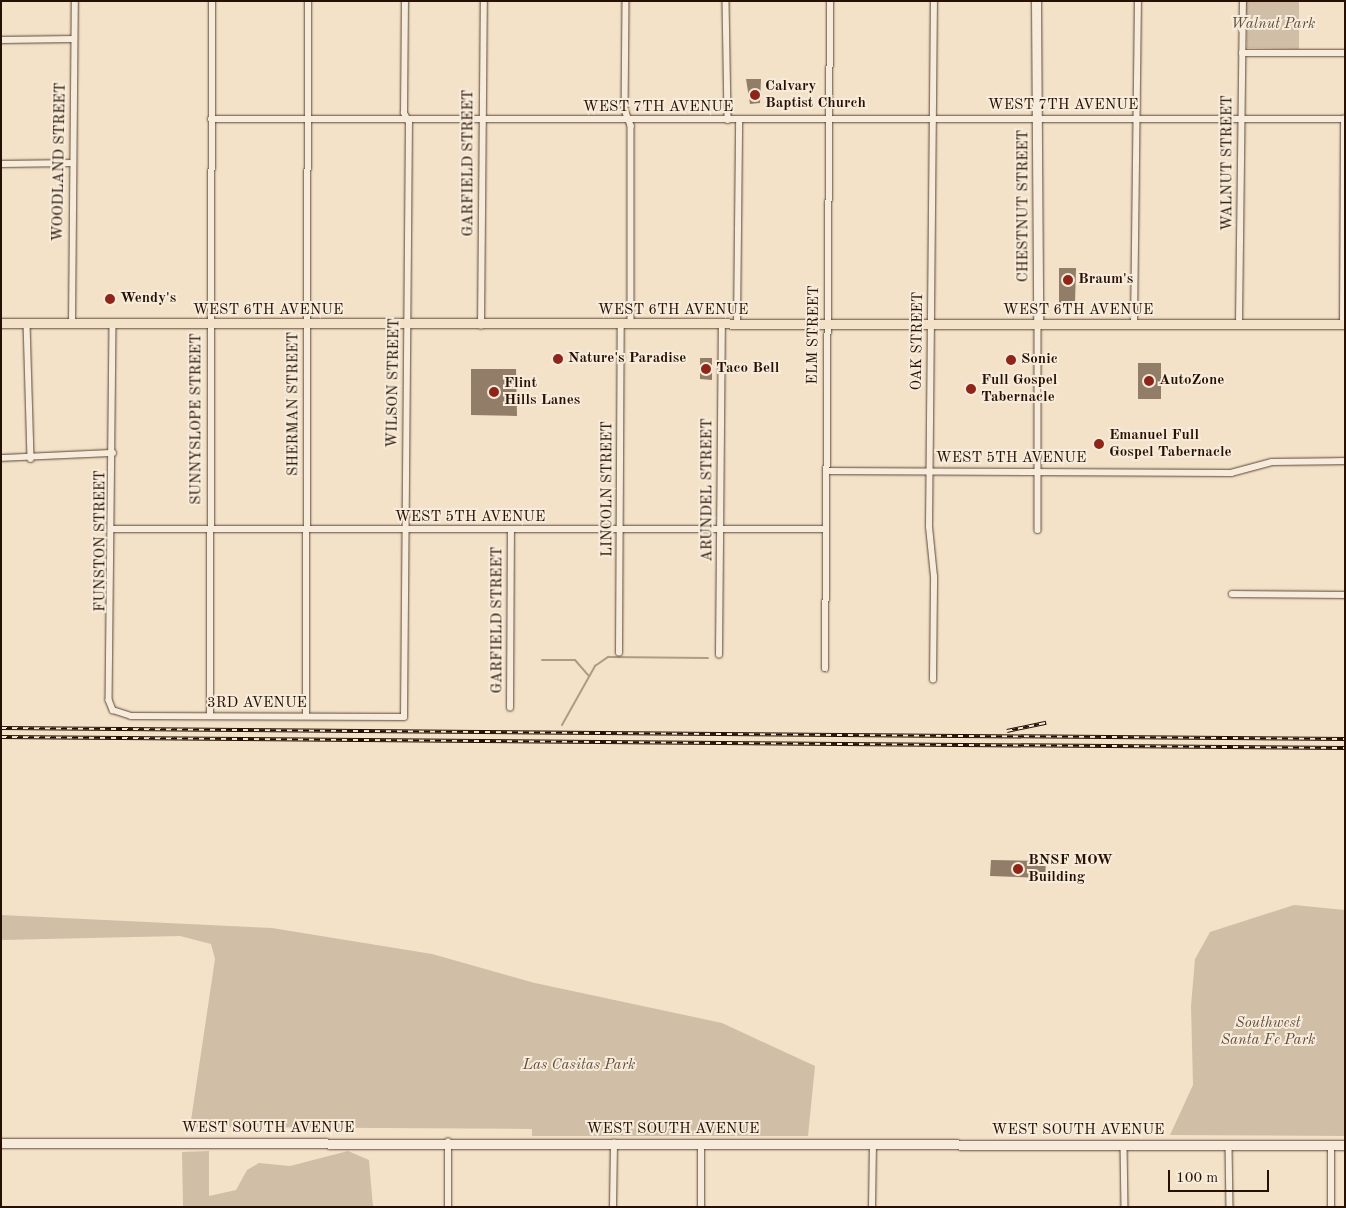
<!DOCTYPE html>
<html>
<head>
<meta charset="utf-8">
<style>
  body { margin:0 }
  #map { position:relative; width:1346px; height:1208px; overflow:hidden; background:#f3e2c8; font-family:"Old Standard TT",serif }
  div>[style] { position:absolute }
  .green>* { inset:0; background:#d0bea6 }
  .stream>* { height:2px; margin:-1px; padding:0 1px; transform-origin:1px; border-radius:1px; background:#ae9b84 }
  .building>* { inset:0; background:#917d68 }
  .roads { filter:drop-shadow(0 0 1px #5a4433) drop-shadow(0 0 1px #5a4433) }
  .street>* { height:5.5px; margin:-2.75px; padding:0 2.75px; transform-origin:2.75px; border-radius:2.75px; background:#f7ecdb }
  .secondary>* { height:9px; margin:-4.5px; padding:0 4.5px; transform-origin:4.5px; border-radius:4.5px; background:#f7ecdb }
  .primary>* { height:9px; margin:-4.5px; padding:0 4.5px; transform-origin:4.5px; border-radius:4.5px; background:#f3e2c8 }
  .rail>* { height:4px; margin-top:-2px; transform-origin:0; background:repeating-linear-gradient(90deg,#f7ecdb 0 5.5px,#271001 0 11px); box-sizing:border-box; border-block:1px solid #271001 }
  .dots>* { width:14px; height:14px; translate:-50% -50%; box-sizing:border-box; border:2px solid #f7ecdb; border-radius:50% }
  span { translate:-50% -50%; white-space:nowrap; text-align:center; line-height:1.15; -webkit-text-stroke:4px #f7ecdb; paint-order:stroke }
  .park-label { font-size:15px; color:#624d3b; font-style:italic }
  .poi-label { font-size:15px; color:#271001; font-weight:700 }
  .left { translate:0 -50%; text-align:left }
  .street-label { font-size:15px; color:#271001 }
  .frame { position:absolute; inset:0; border:2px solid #271001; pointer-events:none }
  .scale { position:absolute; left:1168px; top:1170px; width:101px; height:22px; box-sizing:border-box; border:2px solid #271001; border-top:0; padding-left:6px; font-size:15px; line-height:18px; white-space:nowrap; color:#271001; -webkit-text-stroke:4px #f7ecdb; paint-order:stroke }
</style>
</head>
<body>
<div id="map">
  <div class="green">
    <i style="clip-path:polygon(1246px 1px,1299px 1px,1299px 49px,1247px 48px)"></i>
    <i style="clip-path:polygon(1294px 905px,1345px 910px,1345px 1136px,1170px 1135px,1193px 1085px,1191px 1006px,1195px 959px,1210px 932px)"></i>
    <i style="clip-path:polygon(1px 915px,272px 928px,432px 954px,535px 983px,722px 1023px,815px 1066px,808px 1136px,532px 1136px,532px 1129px,190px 1127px,215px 959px,211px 944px,180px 936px,1px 940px)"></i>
    <i style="clip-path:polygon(209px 1151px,209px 1196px,236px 1190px,247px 1170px,259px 1163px,290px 1166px,348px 1151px,369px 1160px,373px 1207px,183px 1207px,182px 1152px)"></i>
  </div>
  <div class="stream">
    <i style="left:542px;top:660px;width:33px"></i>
    <i style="left:575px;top:660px;width:21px;rotate:49deg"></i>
    <i style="left:562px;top:725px;width:68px;rotate:-60.8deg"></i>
    <i style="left:595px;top:666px;width:16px;rotate:-35deg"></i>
    <i style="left:608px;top:657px;width:100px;rotate:0.6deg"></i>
  </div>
  <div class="building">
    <i style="clip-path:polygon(746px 79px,761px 79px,760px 103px,750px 104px)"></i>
    <i style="clip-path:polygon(1059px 268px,1076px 268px,1075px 304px,1059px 304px)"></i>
    <i style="clip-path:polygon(700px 358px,712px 358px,712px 380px,700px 379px)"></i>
    <i style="clip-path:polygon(1138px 363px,1161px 363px,1161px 399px,1138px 399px)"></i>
    <i style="clip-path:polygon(471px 369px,516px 369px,517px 416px,471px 415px)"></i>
    <i style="clip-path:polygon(991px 860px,1046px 861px,1045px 878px,990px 876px)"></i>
  </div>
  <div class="roads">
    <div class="street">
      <i style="left:626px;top:1px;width:109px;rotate:90.5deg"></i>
      <i style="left:625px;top:110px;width:17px;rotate:69deg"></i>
      <i style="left:631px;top:126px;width:199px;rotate:90deg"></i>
      <i style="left:726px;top:1px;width:119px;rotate:89deg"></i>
      <i style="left:1px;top:40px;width:73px;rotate:-0.8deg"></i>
      <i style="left:1242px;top:53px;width:103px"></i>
      <i style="left:211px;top:119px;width:1134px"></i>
      <i style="left:1px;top:164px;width:72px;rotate:-0.8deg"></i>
      <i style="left:27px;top:323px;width:136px;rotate:88.3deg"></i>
      <i style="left:72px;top:324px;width:323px;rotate:-89.5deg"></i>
      <i style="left:113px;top:324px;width:376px;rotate:90.6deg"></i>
      <i style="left:109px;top:700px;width:11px;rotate:68deg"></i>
      <i style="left:113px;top:710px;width:19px;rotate:18deg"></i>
      <i style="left:131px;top:716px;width:273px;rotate:0.2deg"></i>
      <i style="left:404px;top:717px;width:594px;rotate:-89.52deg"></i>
      <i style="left:409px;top:123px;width:11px;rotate:-117deg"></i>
      <i style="left:404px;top:113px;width:112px;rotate:-89.5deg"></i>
      <i style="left:1038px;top:324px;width:206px;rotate:90deg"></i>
      <i style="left:1239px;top:324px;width:323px;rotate:-89.3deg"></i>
      <i style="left:1343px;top:324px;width:205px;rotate:-89.7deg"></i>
      <i style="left:737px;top:325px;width:204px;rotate:-89.4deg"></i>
      <i style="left:1134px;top:325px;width:324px;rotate:-89.3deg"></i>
      <i style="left:481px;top:326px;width:325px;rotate:-89.5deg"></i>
      <i style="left:1px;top:458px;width:112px;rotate:-2.6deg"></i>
      <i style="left:826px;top:471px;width:405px;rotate:0.3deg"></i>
      <i style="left:1231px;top:473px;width:42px;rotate:-15deg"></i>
      <i style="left:1272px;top:462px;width:73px;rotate:-0.8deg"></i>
      <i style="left:113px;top:529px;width:713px"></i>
      <i style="left:1232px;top:594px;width:113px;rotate:0.5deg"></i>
      <i style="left:619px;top:653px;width:328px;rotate:-89.7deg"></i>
      <i style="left:719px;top:655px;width:330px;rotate:-89.5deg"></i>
      <i style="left:825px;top:669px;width:668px;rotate:-89.57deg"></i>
      <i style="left:933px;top:680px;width:103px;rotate:-89.4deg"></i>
      <i style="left:934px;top:577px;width:50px;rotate:-95.7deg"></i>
      <i style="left:929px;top:527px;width:526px;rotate:-89.46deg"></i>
      <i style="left:510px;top:708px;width:176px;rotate:-89.7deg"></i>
      <i style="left:210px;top:716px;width:715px;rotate:-89.84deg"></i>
      <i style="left:306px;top:716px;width:715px;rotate:-89.84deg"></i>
      <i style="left:1124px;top:1145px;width:62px;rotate:89.1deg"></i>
      <i style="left:1229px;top:1145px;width:62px;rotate:89.1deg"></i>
      <i style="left:448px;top:1207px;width:65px;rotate:-90deg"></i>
      <i style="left:613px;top:1207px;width:64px;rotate:-89.1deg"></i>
      <i style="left:701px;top:1207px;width:63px;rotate:-90deg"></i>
      <i style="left:872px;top:1207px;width:62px;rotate:-89.1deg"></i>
      <i style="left:1331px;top:1207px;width:62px;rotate:-90deg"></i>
    </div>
    <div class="secondary">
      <i style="left:1036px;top:1px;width:323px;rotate:89.6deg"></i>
      <i style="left:1px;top:1143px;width:1344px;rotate:0.09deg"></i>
    </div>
    <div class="primary">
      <i style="left:1px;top:323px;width:1344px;rotate:0.04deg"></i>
    </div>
  </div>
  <div class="rail">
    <i style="left:1px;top:728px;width:1344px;rotate:0.47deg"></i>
    <i style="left:1007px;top:731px;width:40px;rotate:-12deg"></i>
    <i style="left:1px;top:737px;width:1344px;rotate:0.47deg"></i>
  </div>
  <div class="dots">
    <i style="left:755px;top:95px;background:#8f2418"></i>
    <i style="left:1068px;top:280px;background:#8f2418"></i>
    <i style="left:110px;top:299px;background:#8f2418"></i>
    <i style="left:558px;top:359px;background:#8f2418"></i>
    <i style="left:1011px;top:360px;background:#8f2418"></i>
    <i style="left:706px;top:369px;background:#8f2418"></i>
    <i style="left:1149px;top:381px;background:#8f2418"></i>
    <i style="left:971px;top:389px;background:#8f2418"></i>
    <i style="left:494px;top:392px;background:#8f2418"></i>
    <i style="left:1099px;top:444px;background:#8f2418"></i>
    <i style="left:1018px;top:869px;background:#8f2418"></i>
  </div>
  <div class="park-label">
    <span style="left:1273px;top:25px">Walnut Park</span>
    <span style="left:1268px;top:1032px">Southwest<br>Santa Fe Park</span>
    <span style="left:579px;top:1066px">Las Casitas Park</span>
  </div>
  <div class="poi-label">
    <span class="left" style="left:765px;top:95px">Calvary<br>Baptist Church</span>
    <span class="left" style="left:1078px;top:280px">Braum's</span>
    <span class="left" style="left:120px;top:299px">Wendy's</span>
    <span class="left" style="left:568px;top:359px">Nature's Paradise</span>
    <span class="left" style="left:1021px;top:360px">Sonic</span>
    <span class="left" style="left:716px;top:369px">Taco Bell</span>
    <span class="left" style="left:981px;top:389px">Full Gospel<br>Tabernacle</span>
    <span class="left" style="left:1159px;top:381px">AutoZone</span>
    <span class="left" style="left:504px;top:392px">Flint<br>Hills Lanes</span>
    <span class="left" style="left:1109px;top:444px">Emanuel Full<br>Gospel Tabernacle</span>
    <span class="left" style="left:1028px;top:869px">BNSF MOW<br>Building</span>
  </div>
  <div class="street-label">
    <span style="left:1063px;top:106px">WEST 7TH AVENUE</span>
    <span style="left:658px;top:108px">WEST 7TH AVENUE</span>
    <span style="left:60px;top:162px;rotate:-89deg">WOODLAND STREET</span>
    <span style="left:469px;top:163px;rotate:-90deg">GARFIELD STREET</span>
    <span style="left:1228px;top:163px;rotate:-90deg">WALNUT STREET</span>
    <span style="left:1024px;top:206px;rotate:-90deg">CHESTNUT STREET</span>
    <span style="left:268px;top:311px">WEST 6TH AVENUE</span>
    <span style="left:673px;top:311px">WEST 6TH AVENUE</span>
    <span style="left:1078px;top:311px">WEST 6TH AVENUE</span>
    <span style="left:814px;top:335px;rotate:-89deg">ELM STREET</span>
    <span style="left:918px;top:341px;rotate:-89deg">OAK STREET</span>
    <span style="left:394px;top:383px;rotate:-89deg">WILSON STREET</span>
    <span style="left:294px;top:404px;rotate:-90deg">SHERMAN STREET</span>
    <span style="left:197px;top:419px;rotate:-90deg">SUNNYSLOPE STREET</span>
    <span style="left:1011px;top:459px">WEST 5TH AVENUE</span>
    <span style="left:608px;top:489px;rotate:-90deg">LINCOLN STREET</span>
    <span style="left:708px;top:490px;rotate:-90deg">ARUNDEL STREET</span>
    <span style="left:470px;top:518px">WEST 5TH AVENUE</span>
    <span style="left:101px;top:541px;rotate:-90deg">FUNSTON STREET</span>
    <span style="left:498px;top:620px;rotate:-90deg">GARFIELD STREET</span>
    <span style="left:257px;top:704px">3RD AVENUE</span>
    <span style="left:268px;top:1129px">WEST SOUTH AVENUE</span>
    <span style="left:673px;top:1130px">WEST SOUTH AVENUE</span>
    <span style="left:1078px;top:1131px">WEST SOUTH AVENUE</span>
  </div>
  <div class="frame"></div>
  <div class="scale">100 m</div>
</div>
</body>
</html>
